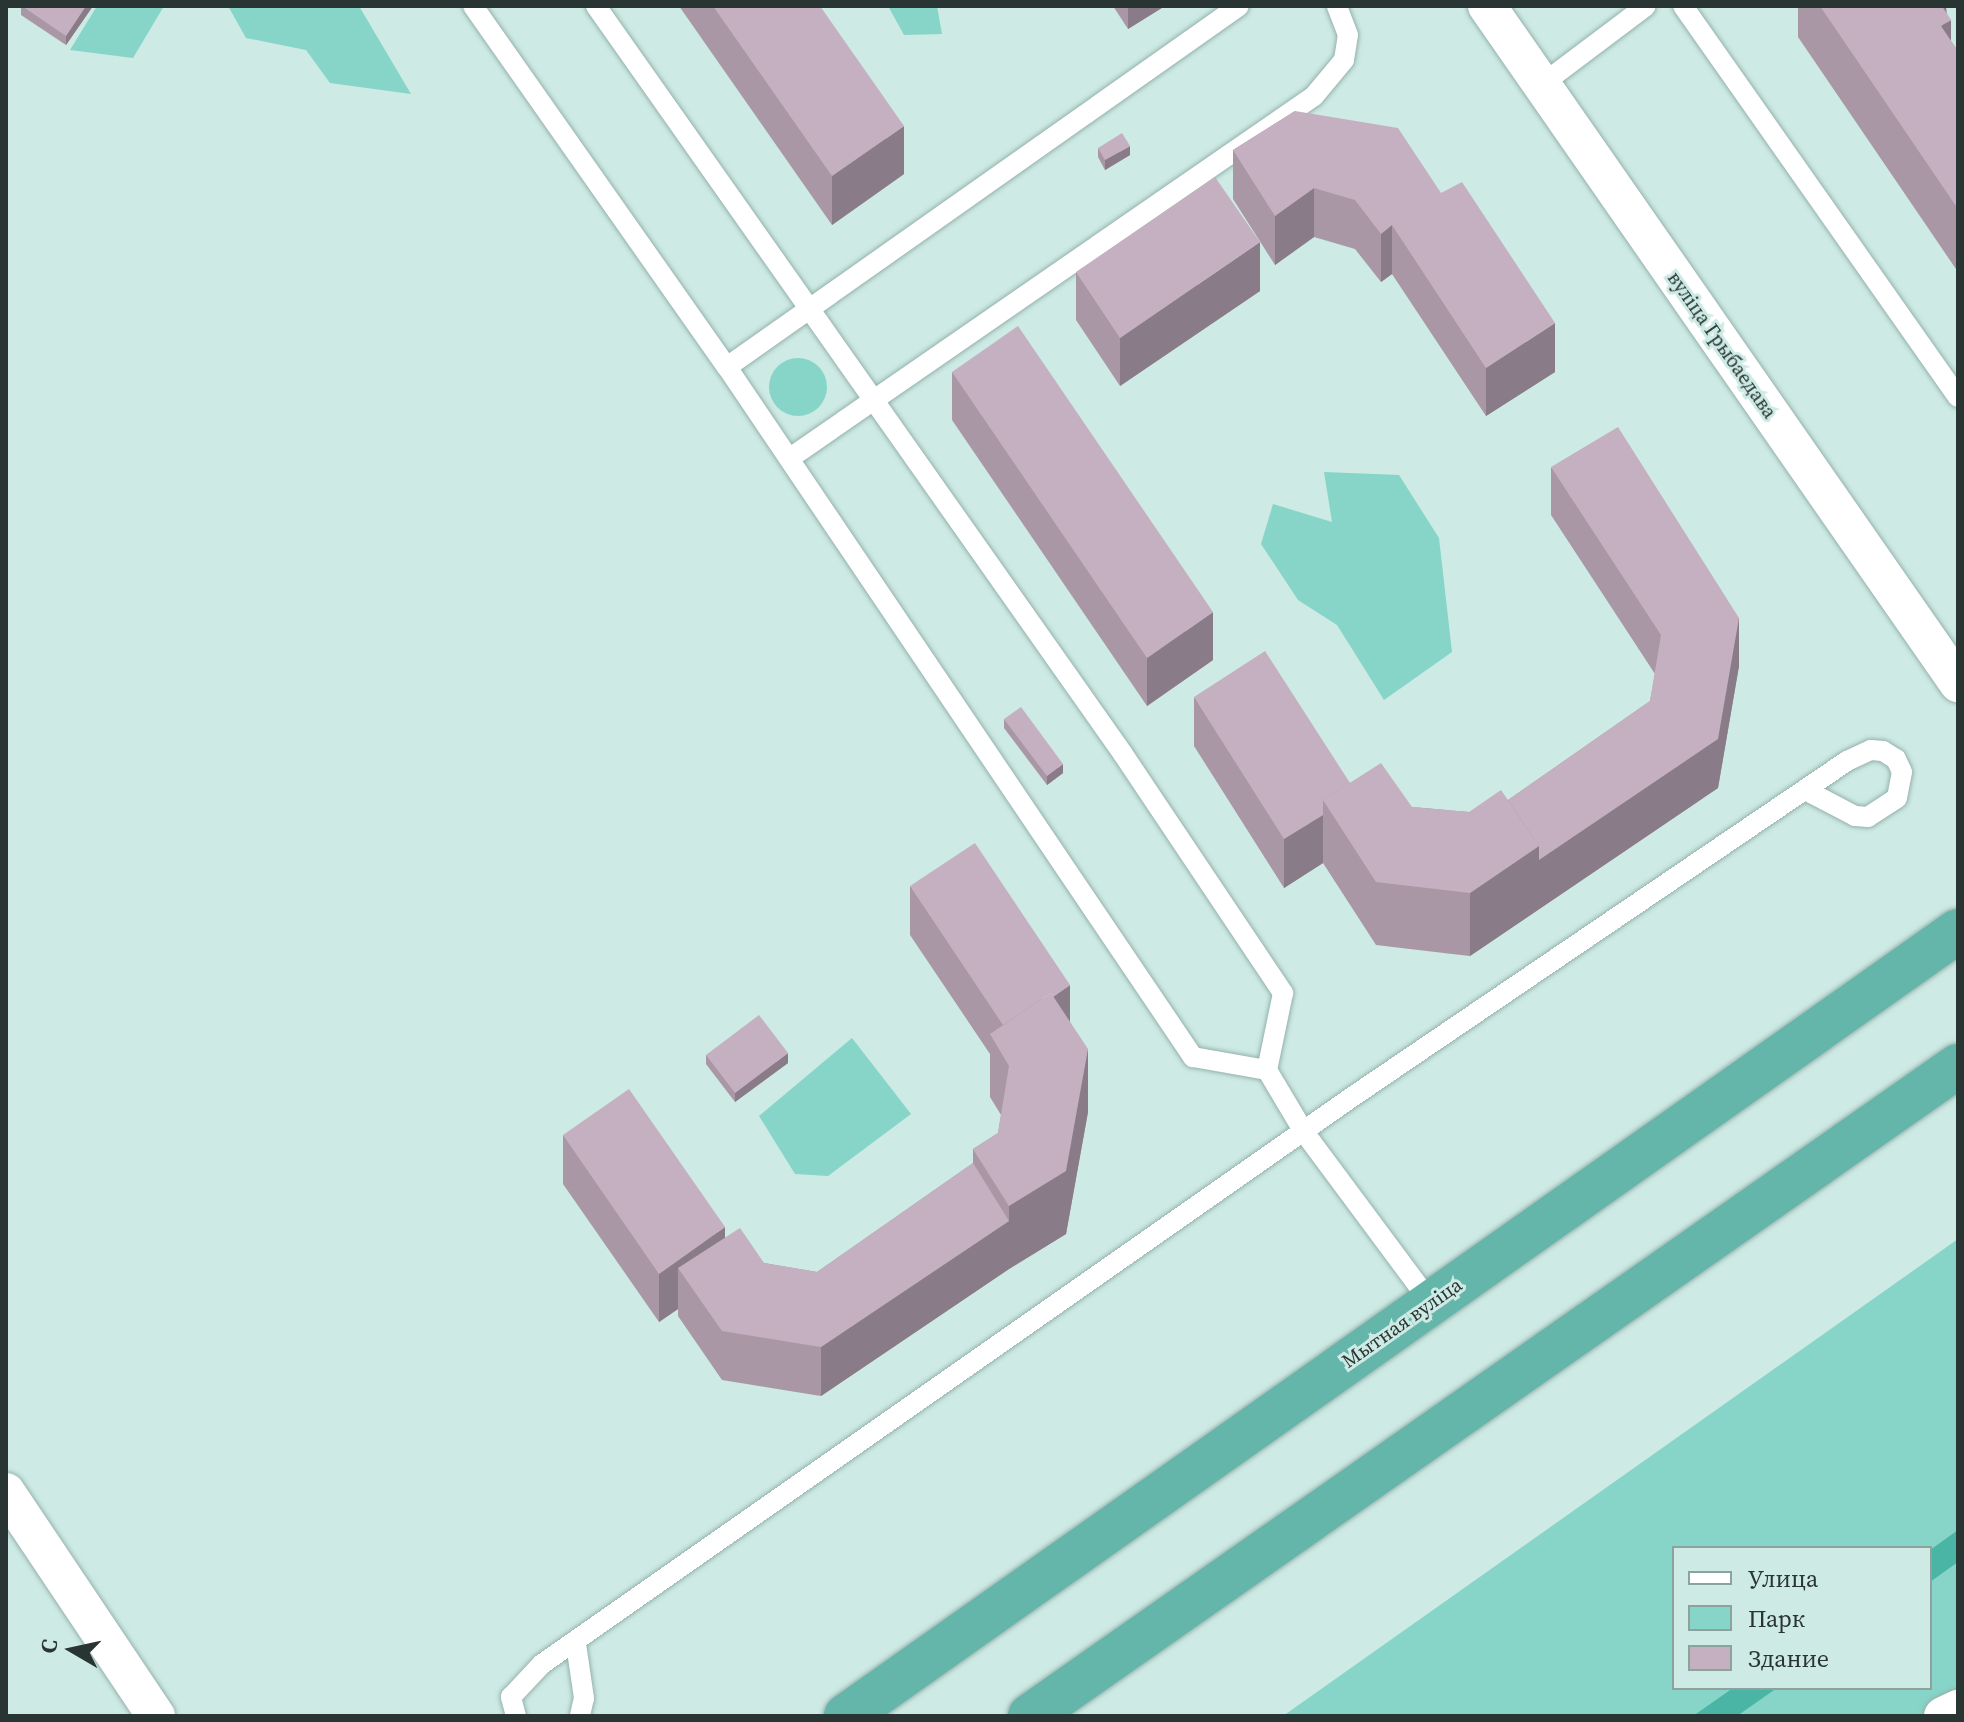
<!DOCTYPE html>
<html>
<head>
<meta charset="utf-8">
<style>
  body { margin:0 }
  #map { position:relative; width:1964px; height:1722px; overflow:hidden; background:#cdeae4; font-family:"Source Serif 4",serif }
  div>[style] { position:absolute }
  .green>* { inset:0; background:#86d5c8 }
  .round { border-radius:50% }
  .water>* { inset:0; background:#4bb5a5 }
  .roads { filter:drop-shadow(0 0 2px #95b1ac) drop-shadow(0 0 2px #95b1ac) }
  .service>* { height:20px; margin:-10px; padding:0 10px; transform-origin:10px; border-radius:10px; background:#fff }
  .minor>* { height:38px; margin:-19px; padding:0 19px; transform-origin:19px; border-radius:19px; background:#fff }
  .trunk>* { height:44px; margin:-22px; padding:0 22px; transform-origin:22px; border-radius:22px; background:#64b6aa }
  .wall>* { inset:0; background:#a997a6 }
  .shaded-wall>* { inset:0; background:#897b87 }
  .building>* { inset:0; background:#c4b0c1 }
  span { translate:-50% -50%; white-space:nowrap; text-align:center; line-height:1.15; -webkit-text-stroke:6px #cdeae4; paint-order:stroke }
  .street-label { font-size:20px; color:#293532 }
  .frame { position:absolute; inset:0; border:8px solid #293532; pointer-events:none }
  .legend { position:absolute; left:1672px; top:1546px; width:260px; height:144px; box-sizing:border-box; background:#cdeae4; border:2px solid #8ba29d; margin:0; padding:10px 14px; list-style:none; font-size:24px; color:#293532 }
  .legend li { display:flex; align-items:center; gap:16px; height:40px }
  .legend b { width:40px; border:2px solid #8ba29d }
  .north { position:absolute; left:32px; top:1610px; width:80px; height:80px; -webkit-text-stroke:6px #cdeae4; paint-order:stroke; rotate:279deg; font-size:22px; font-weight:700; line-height:32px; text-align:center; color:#293532 }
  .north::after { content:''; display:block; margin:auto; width:28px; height:36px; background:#293532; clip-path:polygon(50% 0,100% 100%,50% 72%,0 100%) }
</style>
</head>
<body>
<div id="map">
  <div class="green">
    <i style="clip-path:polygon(97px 6px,164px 6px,133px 58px,70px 50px)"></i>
    <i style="clip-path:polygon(228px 6px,359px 6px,411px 94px,330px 83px,306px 50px,246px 38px)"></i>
    <i style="clip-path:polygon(888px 6px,937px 6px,942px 34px,904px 35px)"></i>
    <i class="round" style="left:769px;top:358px;width:58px;height:58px"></i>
    <i style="clip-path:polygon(1324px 472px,1399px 475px,1439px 538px,1452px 652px,1384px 700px,1337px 625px,1298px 600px,1261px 544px,1273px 504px,1332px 522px)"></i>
    <i style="clip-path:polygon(852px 1038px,911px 1114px,828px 1176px,795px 1174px,759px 1116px)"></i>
    <i style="clip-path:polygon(evenodd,1958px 1239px,1958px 1716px,1283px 1716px,1958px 1239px,1674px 1548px,1930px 1548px,1930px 1688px,1674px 1688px,1674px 1548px)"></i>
  </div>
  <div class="water">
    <i style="clip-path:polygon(1958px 1530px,1958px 1562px,1930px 1582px,1930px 1550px)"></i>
    <i style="clip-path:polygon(1733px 1688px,1777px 1688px,1737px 1716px,1693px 1716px)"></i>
  </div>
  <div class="roads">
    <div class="service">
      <i style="left:473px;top:6px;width:441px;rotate:54.9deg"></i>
      <i style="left:727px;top:367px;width:833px;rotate:55.97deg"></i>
      <i style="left:1193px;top:1057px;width:75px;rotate:10deg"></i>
      <i style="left:596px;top:6px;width:915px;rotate:54.83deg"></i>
      <i style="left:1123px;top:754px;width:288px;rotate:56.2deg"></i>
      <i style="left:1283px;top:993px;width:79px;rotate:101.7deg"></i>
      <i style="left:1267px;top:1070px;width:72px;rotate:59.2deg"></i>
      <i style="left:1304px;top:1132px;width:213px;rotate:53.4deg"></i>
      <i style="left:1683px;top:6px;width:478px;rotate:54.9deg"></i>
      <i style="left:1541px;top:85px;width:131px;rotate:-37deg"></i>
      <i style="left:727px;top:367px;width:626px;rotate:-35.19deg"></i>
      <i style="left:790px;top:458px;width:637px;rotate:-34.64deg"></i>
      <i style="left:1314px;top:96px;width:47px;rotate:-50.2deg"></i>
      <i style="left:1344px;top:60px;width:25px;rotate:-81deg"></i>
      <i style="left:1348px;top:35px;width:31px;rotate:-111deg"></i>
      <i style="left:576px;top:1644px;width:55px;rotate:81.6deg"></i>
      <i style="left:584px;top:1698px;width:18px;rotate:103deg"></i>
      <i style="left:516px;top:1716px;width:20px;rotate:-105deg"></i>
      <i style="left:511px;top:1697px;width:45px;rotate:-46.8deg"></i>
      <i style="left:542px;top:1664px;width:992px;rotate:-34.99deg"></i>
      <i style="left:1355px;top:1095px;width:595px;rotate:-34.17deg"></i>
      <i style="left:1847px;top:761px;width:26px;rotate:-25deg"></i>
      <i style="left:1871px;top:750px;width:12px;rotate:5deg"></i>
      <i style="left:1883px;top:751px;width:15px;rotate:32deg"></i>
      <i style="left:1896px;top:759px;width:14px;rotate:65deg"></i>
      <i style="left:1902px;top:772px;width:26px;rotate:101deg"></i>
      <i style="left:1897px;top:798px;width:35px;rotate:147deg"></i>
      <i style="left:1868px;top:817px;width:13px;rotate:-176deg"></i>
      <i style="left:1855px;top:816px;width:52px;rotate:-152.4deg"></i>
    </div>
    <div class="minor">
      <i style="left:1487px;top:6px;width:825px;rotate:55.17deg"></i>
      <i style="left:6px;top:1492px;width:270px;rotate:56.2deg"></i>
      <i style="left:1943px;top:1716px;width:17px;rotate:-25deg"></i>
    </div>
    <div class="trunk">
      <i style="left:846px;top:1716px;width:1361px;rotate:-35.22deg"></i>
      <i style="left:1030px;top:1716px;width:1133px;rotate:-35.01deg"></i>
    </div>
  </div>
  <div class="wall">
    <i style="clip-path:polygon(21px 6px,93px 6px,66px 45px,21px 15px)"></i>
    <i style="clip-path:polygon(679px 6px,820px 6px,904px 174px,832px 225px)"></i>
    <i style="clip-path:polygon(1113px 6px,1165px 6px,1128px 29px)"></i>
    <i style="clip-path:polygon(1798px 6px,1946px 6px,1951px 41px,1958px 51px,1958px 272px,1798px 37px)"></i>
    <i style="clip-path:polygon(1295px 111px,1555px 372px,1486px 416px,1392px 274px,1381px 282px,1355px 249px,1314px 237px,1275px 265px,1233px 199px,1233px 150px)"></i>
    <i style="clip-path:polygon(1098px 148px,1130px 155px,1105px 170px,1098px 157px)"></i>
    <i style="clip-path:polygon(1076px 272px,1260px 291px,1120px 386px,1076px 320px)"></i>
    <i style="clip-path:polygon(952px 372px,1213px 660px,1147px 706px,952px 420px)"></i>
    <i style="clip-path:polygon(1551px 467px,1739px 666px,1718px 788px,1470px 956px,1376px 945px,1323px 863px,1284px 888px,1194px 746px,1194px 697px,1350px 783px,1412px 807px,1469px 812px,1508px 800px,1650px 701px,1655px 674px,1551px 515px)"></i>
    <i style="clip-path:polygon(1004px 719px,1063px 773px,1047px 785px,1004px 728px)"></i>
    <i style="clip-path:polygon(910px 886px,1070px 1022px,1088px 1112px,1066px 1234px,1009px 1269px,821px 1396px,722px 1380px,678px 1316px,678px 1309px,659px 1322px,563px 1184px,563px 1135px,725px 1237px,764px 1263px,817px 1272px,973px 1163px,973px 1149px,998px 1133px,1001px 1115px,990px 1097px,990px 1054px,910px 935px)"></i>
    <i style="clip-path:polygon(706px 1055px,788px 1063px,735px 1102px,706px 1064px)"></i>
  </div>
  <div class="shaded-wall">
    <i style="clip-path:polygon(86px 6px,93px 6px,66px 45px,66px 36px)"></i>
    <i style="clip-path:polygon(1128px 6px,1165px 6px,1128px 29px)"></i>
    <i style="clip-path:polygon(1938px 6px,1946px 6px,1946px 23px,1951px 20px,1951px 82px)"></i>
    <i style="clip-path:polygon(904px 126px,904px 174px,832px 225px,832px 176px)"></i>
    <i style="clip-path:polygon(1130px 146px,1130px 155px,1105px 170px,1105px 160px)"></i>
    <i style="clip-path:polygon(1314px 188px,1314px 237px,1275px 265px,1275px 216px)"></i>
    <i style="clip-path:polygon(1392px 225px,1392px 274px,1381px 282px,1381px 234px)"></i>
    <i style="clip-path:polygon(1260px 242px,1260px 291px,1120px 386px,1120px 338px)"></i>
    <i style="clip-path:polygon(1555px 323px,1555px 372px,1486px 416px,1486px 368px)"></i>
    <i style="clip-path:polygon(1213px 612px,1213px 660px,1147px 706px,1147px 658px)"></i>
    <i style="clip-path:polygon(1739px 618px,1739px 666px,1718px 788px,1470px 956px,1470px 893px,1539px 846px)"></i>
    <i style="clip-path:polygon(1063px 764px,1063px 773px,1047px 785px,1047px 776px)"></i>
    <i style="clip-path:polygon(1323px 815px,1323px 863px,1284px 888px,1284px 839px)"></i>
    <i style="clip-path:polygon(1070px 985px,1070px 1034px,1009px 1066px,1006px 1029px)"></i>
    <i style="clip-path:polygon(1088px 1049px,1088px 1112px,1066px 1234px,1009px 1269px,821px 1396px,821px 1347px,1009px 1221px,1009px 1206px)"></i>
    <i style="clip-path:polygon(788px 1053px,788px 1063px,735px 1102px,735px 1093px)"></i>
    <i style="clip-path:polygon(725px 1227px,725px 1276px,678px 1268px,678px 1309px,659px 1322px,659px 1274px)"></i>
  </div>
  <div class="building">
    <i style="clip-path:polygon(22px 6px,86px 6px,66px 36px)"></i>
    <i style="clip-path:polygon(713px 6px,820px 6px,904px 126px,832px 176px)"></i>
    <i style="clip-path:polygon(1820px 6px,1942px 6px,1951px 20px,1941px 26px,1958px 51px,1958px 209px)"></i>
    <i style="clip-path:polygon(1295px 111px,1398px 128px,1441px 193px,1462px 182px,1555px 323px,1486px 368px,1392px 225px,1381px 234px,1355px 200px,1314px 188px,1275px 216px,1233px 150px)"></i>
    <i style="clip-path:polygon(1122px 133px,1130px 146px,1105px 160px,1098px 148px)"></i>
    <i style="clip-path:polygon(1215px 177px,1260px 242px,1120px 338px,1076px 272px)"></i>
    <i style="clip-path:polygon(1018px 326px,1213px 612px,1147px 658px,952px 372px)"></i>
    <i style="clip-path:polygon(1618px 427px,1739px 618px,1718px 739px,1539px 860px,1539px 846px,1508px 800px,1650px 701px,1661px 635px,1551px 467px)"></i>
    <i style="clip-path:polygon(1265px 651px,1350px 783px,1323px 800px,1323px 815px,1284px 839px,1194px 697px)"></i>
    <i style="clip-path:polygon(1021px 707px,1063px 764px,1047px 776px,1004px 719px)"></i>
    <i style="clip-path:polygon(1381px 763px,1412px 807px,1469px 812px,1501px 790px,1539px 846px,1470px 893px,1376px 882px,1323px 800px)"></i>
    <i style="clip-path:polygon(975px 843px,1070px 985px,1053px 997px,1051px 993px,1003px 1025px,910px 886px)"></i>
    <i style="clip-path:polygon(1051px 993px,1088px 1049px,1066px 1171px,1009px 1206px,973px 1149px,998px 1133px,1009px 1066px,990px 1034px)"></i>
    <i style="clip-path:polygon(759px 1015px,788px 1053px,735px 1093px,706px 1055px)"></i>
    <i style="clip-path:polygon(629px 1089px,725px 1227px,659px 1274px,563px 1135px)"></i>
    <i style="clip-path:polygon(973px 1163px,1009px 1221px,821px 1347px,722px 1331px,678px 1268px,740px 1228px,764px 1263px,817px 1272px)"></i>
  </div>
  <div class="street-label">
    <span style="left:1722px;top:345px;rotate:55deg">вуліца Грыбаедава</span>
    <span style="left:1402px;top:1323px;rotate:-35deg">Мытная вуліца</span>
  </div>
  <div class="frame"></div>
  <ul class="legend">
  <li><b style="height:10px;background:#fff"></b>Улица</li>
  <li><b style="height:22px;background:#86d5c8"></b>Парк</li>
  <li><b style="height:22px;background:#c4b0c1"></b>Здание</li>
  </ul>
  <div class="north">С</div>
</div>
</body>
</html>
